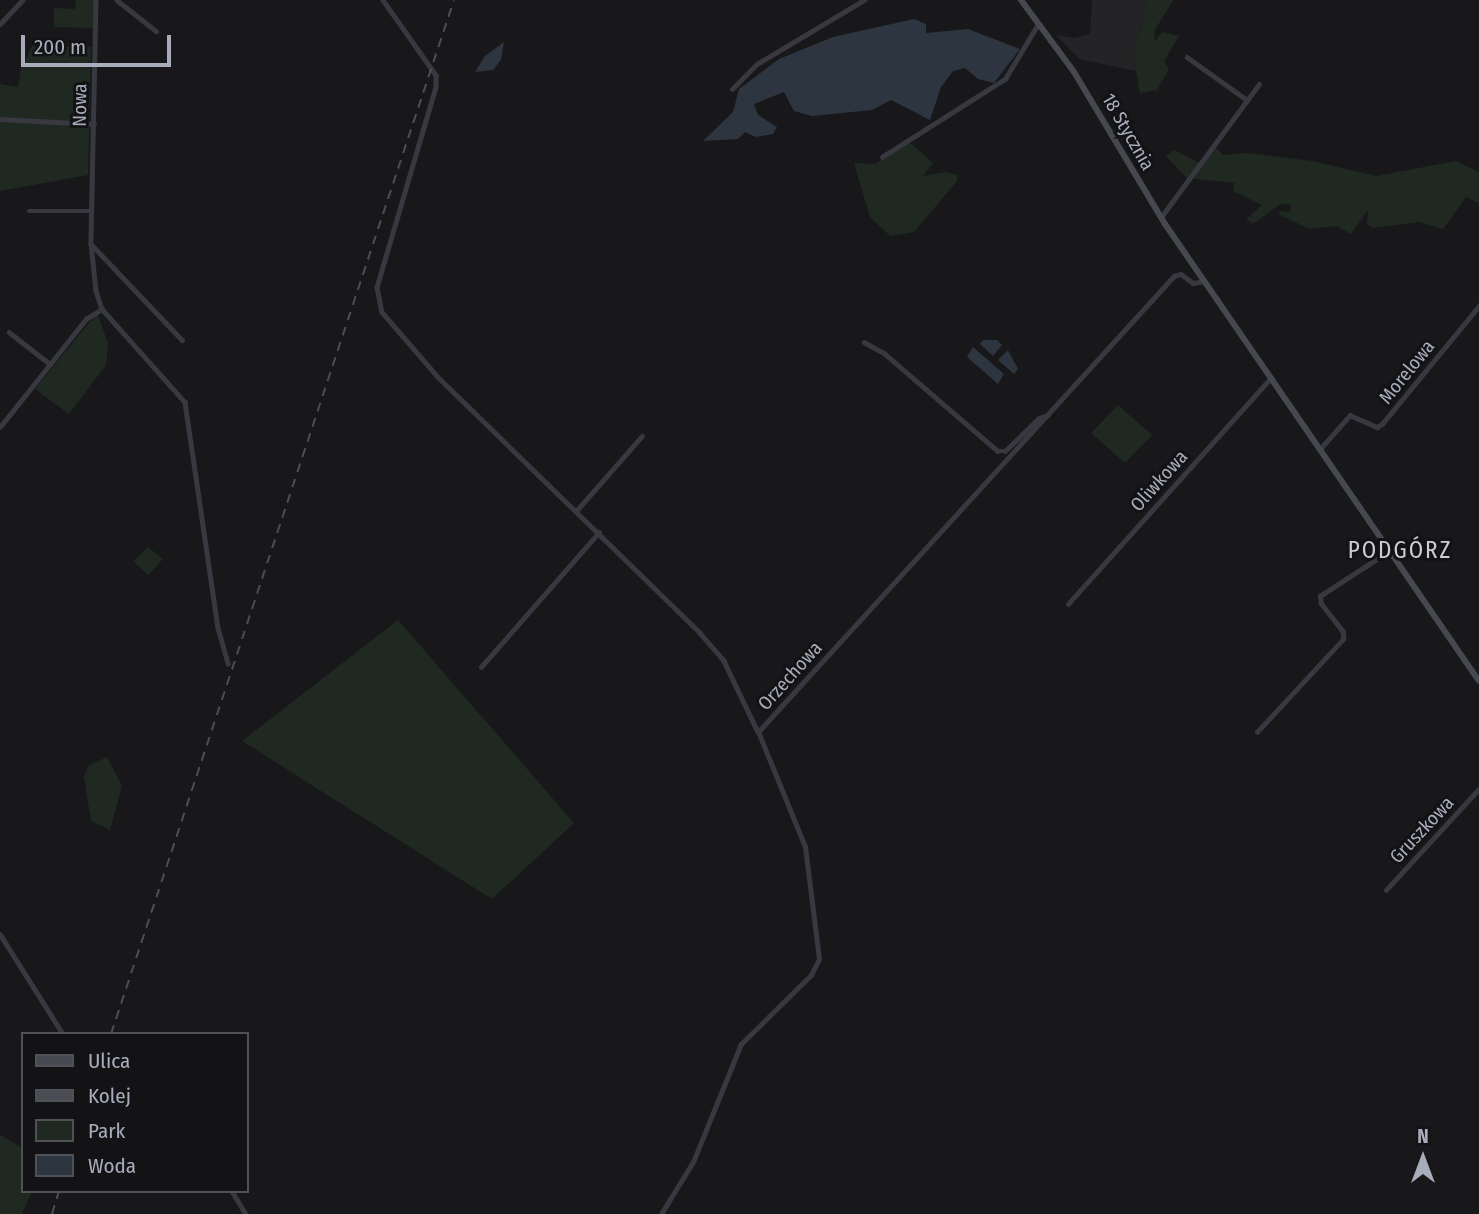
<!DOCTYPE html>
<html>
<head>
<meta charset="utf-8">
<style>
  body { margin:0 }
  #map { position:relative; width:1479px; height:1214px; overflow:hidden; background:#18181a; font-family:"Fira Sans Condensed",sans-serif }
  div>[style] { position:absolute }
  .built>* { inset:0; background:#242427 }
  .green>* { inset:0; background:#1f2921 }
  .water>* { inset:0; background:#2c3540 }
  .street>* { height:4.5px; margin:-2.25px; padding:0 2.25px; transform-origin:2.25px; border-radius:2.25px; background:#383940 }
  .secondary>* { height:6px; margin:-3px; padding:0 3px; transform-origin:3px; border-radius:3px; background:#464850 }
  .rail>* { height:2px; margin-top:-1px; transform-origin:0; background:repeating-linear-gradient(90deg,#4b4d55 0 9px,transparent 0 16px) }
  span { translate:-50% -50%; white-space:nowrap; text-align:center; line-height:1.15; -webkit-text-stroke:6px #131315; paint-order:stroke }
  .street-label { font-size:19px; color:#a9adbb }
  .quarter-label { font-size:23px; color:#caccd7; letter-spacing:2px }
  .legend { position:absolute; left:21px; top:1032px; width:228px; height:161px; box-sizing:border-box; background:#131315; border:2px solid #4f5157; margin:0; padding:9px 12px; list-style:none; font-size:21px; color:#a9adbb }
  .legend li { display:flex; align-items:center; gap:14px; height:35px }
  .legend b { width:35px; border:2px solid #4f5157 }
  .north { position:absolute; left:1388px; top:1123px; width:70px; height:70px; -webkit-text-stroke:5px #131315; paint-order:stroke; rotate:0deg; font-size:19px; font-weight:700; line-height:28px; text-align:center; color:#a9adbb }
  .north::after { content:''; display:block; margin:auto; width:24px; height:32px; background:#a9adbb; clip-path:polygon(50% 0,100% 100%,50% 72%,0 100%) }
  .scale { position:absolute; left:21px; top:35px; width:150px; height:32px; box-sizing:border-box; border:4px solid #a9adbb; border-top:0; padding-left:9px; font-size:21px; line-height:24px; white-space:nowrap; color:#a9adbb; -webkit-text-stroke:5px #131315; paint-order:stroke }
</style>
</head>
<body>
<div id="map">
  <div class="built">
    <i style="clip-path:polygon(1092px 0,1148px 0,1133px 54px,1136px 71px,1079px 59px,1056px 35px,1074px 38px,1090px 34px)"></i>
  </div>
  <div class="green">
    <i style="clip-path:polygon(76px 0,94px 0,93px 28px,54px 27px,54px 8px,75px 9px)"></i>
    <i style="clip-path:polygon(1148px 0,1173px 0,1155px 30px,1154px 42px,1162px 32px,1179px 36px,1164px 61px,1169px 69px,1157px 90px,1140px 93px,1133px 54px)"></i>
    <i style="clip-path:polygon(32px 46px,91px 47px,88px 175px,0 191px,0 84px,18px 87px,22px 61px,25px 62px)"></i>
    <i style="clip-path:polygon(909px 142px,933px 163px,923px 176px,947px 172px,957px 175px,957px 181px,914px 232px,890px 236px,870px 217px,854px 163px,875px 164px)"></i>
    <i style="clip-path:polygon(1215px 147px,1223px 155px,1249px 153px,1312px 161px,1376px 176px,1456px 161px,1479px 172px,1479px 203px,1466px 197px,1443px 229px,1419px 222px,1373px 228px,1367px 224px,1368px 210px,1351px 234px,1337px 226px,1310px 229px,1280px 215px,1278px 211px,1290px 212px,1291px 205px,1280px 204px,1253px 224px,1246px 219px,1262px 205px,1233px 191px,1235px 183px,1187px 178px,1166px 156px,1174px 150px,1202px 164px)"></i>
    <i style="clip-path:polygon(97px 313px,108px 343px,106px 365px,69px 414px,35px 389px)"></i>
    <i style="clip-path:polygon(1118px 405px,1152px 435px,1125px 463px,1091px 433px)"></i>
    <i style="clip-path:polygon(148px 547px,163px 559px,148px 575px,133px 561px)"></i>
    <i style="clip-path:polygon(398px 620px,574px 823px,492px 899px,242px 741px)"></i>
    <i style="clip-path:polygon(107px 757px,122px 786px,110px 830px,91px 821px,84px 776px,89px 765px)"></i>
    <i style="clip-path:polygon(0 1135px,23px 1148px,23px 1191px,32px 1191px,22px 1214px,0 1214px)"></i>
  </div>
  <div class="water">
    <i style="clip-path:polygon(914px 19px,926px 24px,926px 33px,968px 29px,1020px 49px,994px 83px,978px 79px,965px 68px,953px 71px,941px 87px,930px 120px,891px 100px,872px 110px,812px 116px,794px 111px,784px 92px,754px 104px,758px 115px,777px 127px,773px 134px,756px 137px,745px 132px,738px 139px,703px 141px,733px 112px,739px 89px,779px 59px,833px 37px)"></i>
    <i style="clip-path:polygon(504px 42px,501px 60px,493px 70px,475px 72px,485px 56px)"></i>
    <i style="clip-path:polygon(983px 340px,997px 340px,1002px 345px,993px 356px,980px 344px)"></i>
    <i style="clip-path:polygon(973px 347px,1004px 374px,998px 384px,967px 357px)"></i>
    <i style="clip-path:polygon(1008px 350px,1018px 369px,1014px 374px,998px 360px)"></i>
  </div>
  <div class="street">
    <i style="left:96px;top:0;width:244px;rotate:91.2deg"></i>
    <i style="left:91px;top:244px;width:47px;rotate:83.9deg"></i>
    <i style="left:96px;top:291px;width:19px;rotate:72deg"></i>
    <i style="left:102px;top:309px;width:125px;rotate:48.3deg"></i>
    <i style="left:185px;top:402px;width:228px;rotate:81.7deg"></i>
    <i style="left:218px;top:628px;width:37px;rotate:74deg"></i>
    <i style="left:117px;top:0;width:50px;rotate:38.5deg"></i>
    <i style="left:383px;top:0;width:92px;rotate:54.8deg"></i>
    <i style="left:436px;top:75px;width:12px;rotate:90deg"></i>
    <i style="left:436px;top:87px;width:209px;rotate:106.4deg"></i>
    <i style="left:377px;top:287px;width:25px;rotate:79deg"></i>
    <i style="left:382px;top:312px;width:84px;rotate:49.3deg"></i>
    <i style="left:437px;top:376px;width:368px;rotate:44.3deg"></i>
    <i style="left:700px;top:633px;width:37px;rotate:49deg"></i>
    <i style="left:724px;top:661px;width:79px;rotate:64.4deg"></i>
    <i style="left:758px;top:732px;width:617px;rotate:-47.63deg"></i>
    <i style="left:1174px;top:276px;width:7px;rotate:-16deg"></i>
    <i style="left:1181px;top:274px;width:15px;rotate:37deg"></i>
    <i style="left:1193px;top:283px;width:12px;rotate:-9deg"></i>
    <i style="left:0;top:24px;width:33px;rotate:-47deg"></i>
    <i style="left:1187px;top:57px;width:74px;rotate:35.6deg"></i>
    <i style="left:732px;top:89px;width:35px;rotate:-45deg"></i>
    <i style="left:757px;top:64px;width:125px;rotate:-30.9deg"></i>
    <i style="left:0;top:119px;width:94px;rotate:3deg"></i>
    <i style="left:882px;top:157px;width:146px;rotate:-32.4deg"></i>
    <i style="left:1005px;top:79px;width:64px;rotate:-59deg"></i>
    <i style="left:29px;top:211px;width:62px"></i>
    <i style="left:1161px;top:217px;width:165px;rotate:-53.6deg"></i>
    <i style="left:92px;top:245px;width:131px;rotate:46.5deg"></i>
    <i style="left:9px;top:332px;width:52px;rotate:38deg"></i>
    <i style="left:864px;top:342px;width:23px;rotate:29deg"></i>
    <i style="left:884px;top:353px;width:150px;rotate:40.7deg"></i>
    <i style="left:998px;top:451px;width:7px"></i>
    <i style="left:1005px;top:451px;width:47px;rotate:-44.1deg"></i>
    <i style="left:1039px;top:418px;width:9px;rotate:-18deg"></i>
    <i style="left:0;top:427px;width:138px;rotate:-51.5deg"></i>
    <i style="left:86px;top:319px;width:19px;rotate:-32deg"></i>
    <i style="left:1320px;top:449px;width:45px;rotate:-48.6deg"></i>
    <i style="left:1350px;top:415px;width:30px;rotate:24deg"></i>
    <i style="left:1377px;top:427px;width:6px;rotate:-31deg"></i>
    <i style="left:1382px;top:424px;width:153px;rotate:-50.6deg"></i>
    <i style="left:577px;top:510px;width:98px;rotate:-48.7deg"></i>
    <i style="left:1068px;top:604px;width:304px;rotate:-48.1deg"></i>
    <i style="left:481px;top:667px;width:179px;rotate:-48.8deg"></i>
    <i style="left:1257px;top:732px;width:127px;rotate:-47.2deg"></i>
    <i style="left:1343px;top:639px;width:7px;rotate:-90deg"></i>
    <i style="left:1343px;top:632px;width:36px;rotate:-128deg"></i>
    <i style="left:1321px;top:604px;width:8px;rotate:-97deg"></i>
    <i style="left:1320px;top:596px;width:82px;rotate:-33.1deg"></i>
    <i style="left:1386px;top:890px;width:137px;rotate:-47.4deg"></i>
    <i style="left:0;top:934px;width:118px;rotate:57.8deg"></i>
    <i style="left:232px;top:1191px;width:27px;rotate:59deg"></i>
    <i style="left:661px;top:1214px;width:61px;rotate:-58.4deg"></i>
    <i style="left:693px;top:1162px;width:127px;rotate:-67.9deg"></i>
    <i style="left:741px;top:1044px;width:98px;rotate:-44.6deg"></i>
    <i style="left:811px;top:975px;width:18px;rotate:-63deg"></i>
    <i style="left:819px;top:959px;width:113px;rotate:-97.1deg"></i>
    <i style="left:805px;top:847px;width:124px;rotate:-112.2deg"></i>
  </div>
  <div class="secondary">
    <i style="left:1021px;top:0;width:89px;rotate:53.6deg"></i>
    <i style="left:1074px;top:72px;width:177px;rotate:59.1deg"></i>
    <i style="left:1165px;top:224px;width:554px;rotate:55.51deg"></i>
  </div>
  <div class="rail">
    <i style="left:111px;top:1034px;width:1089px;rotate:-71.65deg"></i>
    <i style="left:52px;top:1214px;width:24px;rotate:-73deg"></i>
  </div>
  <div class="street-label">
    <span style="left:80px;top:105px;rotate:-89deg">Nowa</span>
    <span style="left:1128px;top:132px;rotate:60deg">18 Stycznia</span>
    <span style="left:1407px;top:372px;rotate:-51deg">Morelowa</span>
    <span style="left:1159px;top:481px;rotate:-48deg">Oliwkowa</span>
    <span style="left:790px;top:676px;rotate:-48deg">Orzechowa</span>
    <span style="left:1422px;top:830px;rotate:-47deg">Gruszkowa</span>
  </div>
  <div class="quarter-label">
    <span style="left:1400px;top:550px">PODGÓRZ</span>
  </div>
  <ul class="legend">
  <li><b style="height:9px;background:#464850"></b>Ulica</li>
  <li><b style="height:9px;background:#4b4d55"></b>Kolej</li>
  <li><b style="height:19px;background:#1f2921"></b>Park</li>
  <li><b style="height:19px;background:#2c3540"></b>Woda</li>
  </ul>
  <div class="north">N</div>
  <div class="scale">200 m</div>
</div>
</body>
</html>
